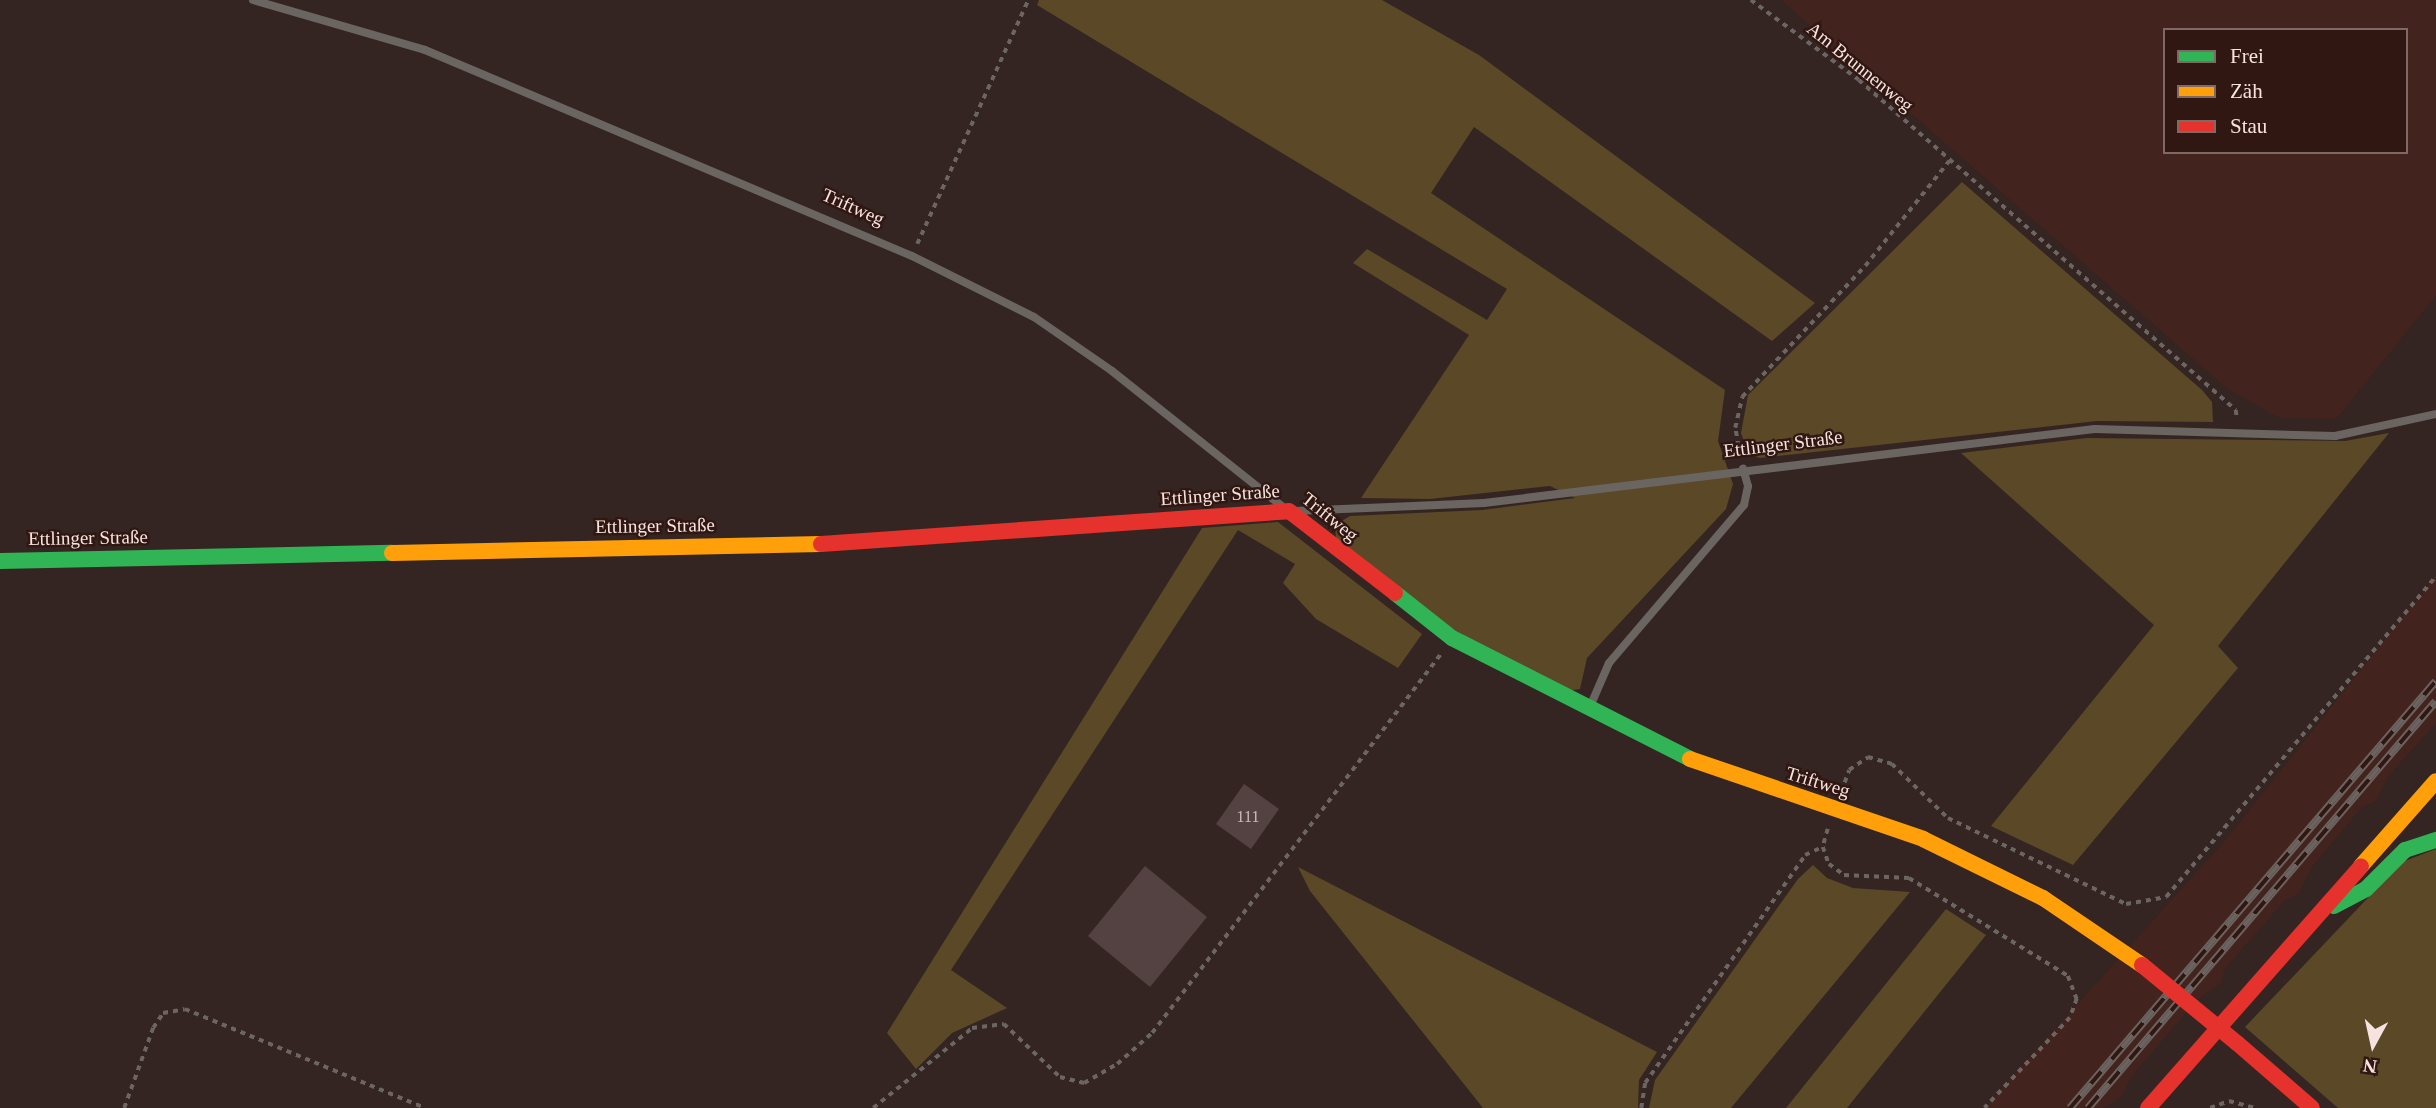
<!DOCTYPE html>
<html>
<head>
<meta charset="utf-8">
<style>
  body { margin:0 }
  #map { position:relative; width:2436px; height:1108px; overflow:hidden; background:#342522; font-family:Georgia,serif }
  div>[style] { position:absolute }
  .built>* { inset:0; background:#43231e }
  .green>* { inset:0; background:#5a4827 }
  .building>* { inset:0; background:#544142 }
  .path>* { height:3.5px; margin-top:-1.75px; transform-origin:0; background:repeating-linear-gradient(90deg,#6c6562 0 5px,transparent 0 10px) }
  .lane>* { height:8px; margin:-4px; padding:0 4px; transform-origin:4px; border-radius:4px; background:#6a6561 }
  .fast>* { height:16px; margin:-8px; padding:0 8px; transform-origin:8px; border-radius:8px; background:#30b455 }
  .slow>* { height:16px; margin:-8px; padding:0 8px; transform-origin:8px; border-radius:8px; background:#ff9f0a }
  .jam>* { height:16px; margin:-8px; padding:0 8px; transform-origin:8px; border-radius:8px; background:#e5322d }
  .rail>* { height:8px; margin-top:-4px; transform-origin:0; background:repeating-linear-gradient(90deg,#311712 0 16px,#6b6360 0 32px); box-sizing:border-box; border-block:2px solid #6b6360 }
  .jam-bridge>* { height:16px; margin:-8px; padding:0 8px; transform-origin:8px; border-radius:8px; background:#e5322d }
  span { translate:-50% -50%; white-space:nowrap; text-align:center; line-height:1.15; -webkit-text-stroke:5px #311712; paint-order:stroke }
  .number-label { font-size:16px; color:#cebab8 }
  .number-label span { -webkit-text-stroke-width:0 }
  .street-label { font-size:19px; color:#f6e3df }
  .legend { position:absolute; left:2163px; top:28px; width:245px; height:126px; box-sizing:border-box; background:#311712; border:2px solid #806964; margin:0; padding:9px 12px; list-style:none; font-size:21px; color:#f6e3df }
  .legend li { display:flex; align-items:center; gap:14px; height:35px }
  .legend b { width:35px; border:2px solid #806964 }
  .north { position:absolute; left:2338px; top:1010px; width:70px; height:70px; -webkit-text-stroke:5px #311712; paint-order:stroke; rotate:188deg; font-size:19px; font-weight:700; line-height:28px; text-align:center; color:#f6e3df }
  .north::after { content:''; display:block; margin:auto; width:24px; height:32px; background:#f6e3df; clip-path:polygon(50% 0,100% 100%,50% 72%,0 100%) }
</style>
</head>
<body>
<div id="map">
  <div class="built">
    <i style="clip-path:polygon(evenodd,1781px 0,2436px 0,2436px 295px,2336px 419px,2280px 418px,2228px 389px,1781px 0,2165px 30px,2406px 30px,2406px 152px,2165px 152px,2165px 30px)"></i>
    <i style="clip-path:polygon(2436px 576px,2436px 723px,2389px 775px,2376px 801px,2362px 807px,2311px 868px,2299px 893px,2285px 900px,2225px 968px,2221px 983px,2198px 999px,2134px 1073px,2120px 1098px,2103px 1108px,1984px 1108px,2224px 842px)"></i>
  </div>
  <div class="green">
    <i style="clip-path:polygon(1039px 0,1382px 0,1479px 55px,1815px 303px,1772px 341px,1474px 127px,1431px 193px,1725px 390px,1718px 441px,1733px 484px,1726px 509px,1587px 658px,1580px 689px,1566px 691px,1476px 643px,1413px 604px,1336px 538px,1335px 525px,1350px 516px,1482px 510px,1575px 498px,1550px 486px,1430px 499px,1361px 498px,1469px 335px,1353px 263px,1367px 249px,1487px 320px,1507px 289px,1037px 5px)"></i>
    <i style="clip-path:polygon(1962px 182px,2202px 390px,2212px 402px,2213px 422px,2097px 421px,1760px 458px,1748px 453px,1741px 433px,1748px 395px)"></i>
    <i style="clip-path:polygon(2389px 433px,2218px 646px,2238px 668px,2073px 865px,1991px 826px,2154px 625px,1961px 453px,2087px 438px,2345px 441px)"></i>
    <i style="clip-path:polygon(1278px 522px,1422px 634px,1398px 668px,1316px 619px,1283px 583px,1295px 564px,1238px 530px,951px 970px,1007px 1008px,952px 1033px,916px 1069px,887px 1033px,1202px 528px)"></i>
    <i style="clip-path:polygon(2436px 849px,2436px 1108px,2338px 1108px,2245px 1027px,2402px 862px)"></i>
    <i style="clip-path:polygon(1813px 865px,1827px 878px,1853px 888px,1910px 892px,1731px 1108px,1649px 1108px,1655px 1080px,1798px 879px)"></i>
    <i style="clip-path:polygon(1298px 867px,1657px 1052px,1639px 1080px,1638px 1108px,1483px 1108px,1310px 891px)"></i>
    <i style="clip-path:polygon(1946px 909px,1986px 935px,1847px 1108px,1786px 1108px)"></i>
  </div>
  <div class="building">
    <i style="clip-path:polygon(1244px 784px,1279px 809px,1251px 849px,1216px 824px)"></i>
    <i style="clip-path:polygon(1145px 866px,1207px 917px,1150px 987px,1088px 936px)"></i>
  </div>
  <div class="path">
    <i style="left:1751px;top:0;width:134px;rotate:36.5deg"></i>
    <i style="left:1859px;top:80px;width:501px;rotate:41.2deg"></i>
    <i style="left:2236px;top:410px;width:10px;rotate:84deg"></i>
    <i style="left:917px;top:244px;width:268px;rotate:-65.5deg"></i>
    <i style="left:1740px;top:456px;width:28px;rotate:-100deg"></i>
    <i style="left:1735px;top:428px;width:32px;rotate:-77deg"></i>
    <i style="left:1742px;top:397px;width:180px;rotate:-46.8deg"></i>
    <i style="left:1865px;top:266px;width:136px;rotate:-51.3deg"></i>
    <i style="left:1841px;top:792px;width:23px;rotate:-70deg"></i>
    <i style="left:1849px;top:770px;width:23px;rotate:-34deg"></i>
    <i style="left:1868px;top:757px;width:25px;rotate:16deg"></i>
    <i style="left:1892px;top:764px;width:78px;rotate:44deg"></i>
    <i style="left:1948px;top:818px;width:198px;rotate:25.8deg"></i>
    <i style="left:2126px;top:904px;width:41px;rotate:-9.9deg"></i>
    <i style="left:2166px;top:897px;width:419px;rotate:-49.9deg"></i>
    <i style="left:1828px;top:829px;width:19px;rotate:106deg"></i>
    <i style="left:1823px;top:847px;width:18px;rotate:71deg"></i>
    <i style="left:1829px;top:864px;width:19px;rotate:36deg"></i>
    <i style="left:1844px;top:875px;width:65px;rotate:2.6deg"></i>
    <i style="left:1909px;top:878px;width:187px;rotate:31.6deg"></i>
    <i style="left:2068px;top:976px;width:25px;rotate:69deg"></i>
    <i style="left:2077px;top:999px;width:20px;rotate:110deg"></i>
    <i style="left:2070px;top:1018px;width:124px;rotate:133.4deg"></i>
    <i style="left:124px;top:1108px;width:85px;rotate:-70.1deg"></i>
    <i style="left:153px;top:1028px;width:18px;rotate:-56deg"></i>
    <i style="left:163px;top:1013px;width:22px;rotate:-10deg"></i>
    <i style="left:185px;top:1009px;width:260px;rotate:22.4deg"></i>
    <i style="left:873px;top:1108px;width:127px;rotate:-38.9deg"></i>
    <i style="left:972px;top:1028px;width:32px;rotate:-7deg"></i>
    <i style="left:1004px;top:1024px;width:77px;rotate:43.4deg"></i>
    <i style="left:1060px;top:1077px;width:25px;rotate:14deg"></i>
    <i style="left:1084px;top:1083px;width:38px;rotate:-30deg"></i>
    <i style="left:1117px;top:1064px;width:47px;rotate:-41.5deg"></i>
    <i style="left:1152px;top:1033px;width:477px;rotate:-52.7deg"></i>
    <i style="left:1641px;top:1108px;width:25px;rotate:-81deg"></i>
    <i style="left:1645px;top:1083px;width:279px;rotate:-54.9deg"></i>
    <i style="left:1805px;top:855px;width:19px;rotate:-25deg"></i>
    <i style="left:2210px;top:1108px;width:20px;rotate:-20deg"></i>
    <i style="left:2229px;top:1101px;width:27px;rotate:15deg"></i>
  </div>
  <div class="lane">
    <i style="left:253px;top:0;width:179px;rotate:16.2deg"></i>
    <i style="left:425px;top:50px;width:529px;rotate:22.93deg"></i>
    <i style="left:912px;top:256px;width:136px;rotate:26.6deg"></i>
    <i style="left:1034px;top:317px;width:95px;rotate:34.7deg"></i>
    <i style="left:1112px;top:371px;width:218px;rotate:38.5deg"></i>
    <i style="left:1295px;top:511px;width:189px;rotate:-2.4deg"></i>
    <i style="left:1484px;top:503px;width:615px;rotate:-6.91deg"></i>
    <i style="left:2095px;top:429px;width:240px;rotate:1.7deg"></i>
    <i style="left:2335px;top:436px;width:103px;rotate:-12.3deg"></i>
    <i style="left:1589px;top:709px;width:50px;rotate:-66.5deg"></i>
    <i style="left:1609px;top:663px;width:208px;rotate:-49.5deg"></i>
    <i style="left:1744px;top:505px;width:19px;rotate:-78deg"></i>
    <i style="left:1748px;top:486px;width:18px;rotate:-106deg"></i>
  </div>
  <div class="fast">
    <i style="left:0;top:561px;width:392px;rotate:-1.2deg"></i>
    <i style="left:1395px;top:593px;width:73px;rotate:38.3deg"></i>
    <i style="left:1452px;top:638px;width:267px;rotate:26.9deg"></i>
    <i style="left:2334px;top:906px;width:36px;rotate:-28deg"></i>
    <i style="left:2366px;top:889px;width:55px;rotate:-45deg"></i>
    <i style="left:2405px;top:850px;width:33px;rotate:-18deg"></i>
  </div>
  <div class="slow">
    <i style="left:392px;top:553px;width:429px;rotate:-1.2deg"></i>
    <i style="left:1690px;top:759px;width:246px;rotate:18.9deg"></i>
    <i style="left:1923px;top:839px;width:134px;rotate:26.2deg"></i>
    <i style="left:2043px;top:898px;width:120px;rotate:34.1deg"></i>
    <i style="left:2361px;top:866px;width:113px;rotate:-48.6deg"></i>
  </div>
  <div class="jam">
    <i style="left:821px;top:544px;width:469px;rotate:-4deg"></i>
    <i style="left:1289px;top:511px;width:134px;rotate:37.7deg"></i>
    <i style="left:2237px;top:1043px;width:99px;rotate:40.9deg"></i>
    <i style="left:2148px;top:1108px;width:322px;rotate:-48.6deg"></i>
  </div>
  <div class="rail">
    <i style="left:2070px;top:1108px;width:562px;rotate:-49.4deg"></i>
    <i style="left:2088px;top:1108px;width:535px;rotate:-49.47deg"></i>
  </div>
  <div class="jam-bridge">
    <i style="left:2142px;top:965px;width:123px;rotate:39.4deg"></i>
  </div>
  <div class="number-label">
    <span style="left:1248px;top:817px">111</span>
  </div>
  <div class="street-label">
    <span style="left:1860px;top:67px;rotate:39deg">Am Brunnenweg</span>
    <span style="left:853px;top:207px;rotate:24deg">Triftweg</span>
    <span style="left:1783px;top:444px;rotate:-7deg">Ettlinger Straße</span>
    <span style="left:1220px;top:495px;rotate:-4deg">Ettlinger Straße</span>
    <span style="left:1330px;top:517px;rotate:39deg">Triftweg</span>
    <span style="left:655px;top:526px;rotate:-1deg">Ettlinger Straße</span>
    <span style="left:88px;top:538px;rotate:-1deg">Ettlinger Straße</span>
    <span style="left:1818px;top:782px;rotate:17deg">Triftweg</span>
  </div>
  <ul class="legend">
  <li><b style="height:9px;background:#30b455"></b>Frei</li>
  <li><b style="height:9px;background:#ff9f0a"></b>Zäh</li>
  <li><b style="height:9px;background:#e5322d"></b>Stau</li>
  </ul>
  <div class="north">N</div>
</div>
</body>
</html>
